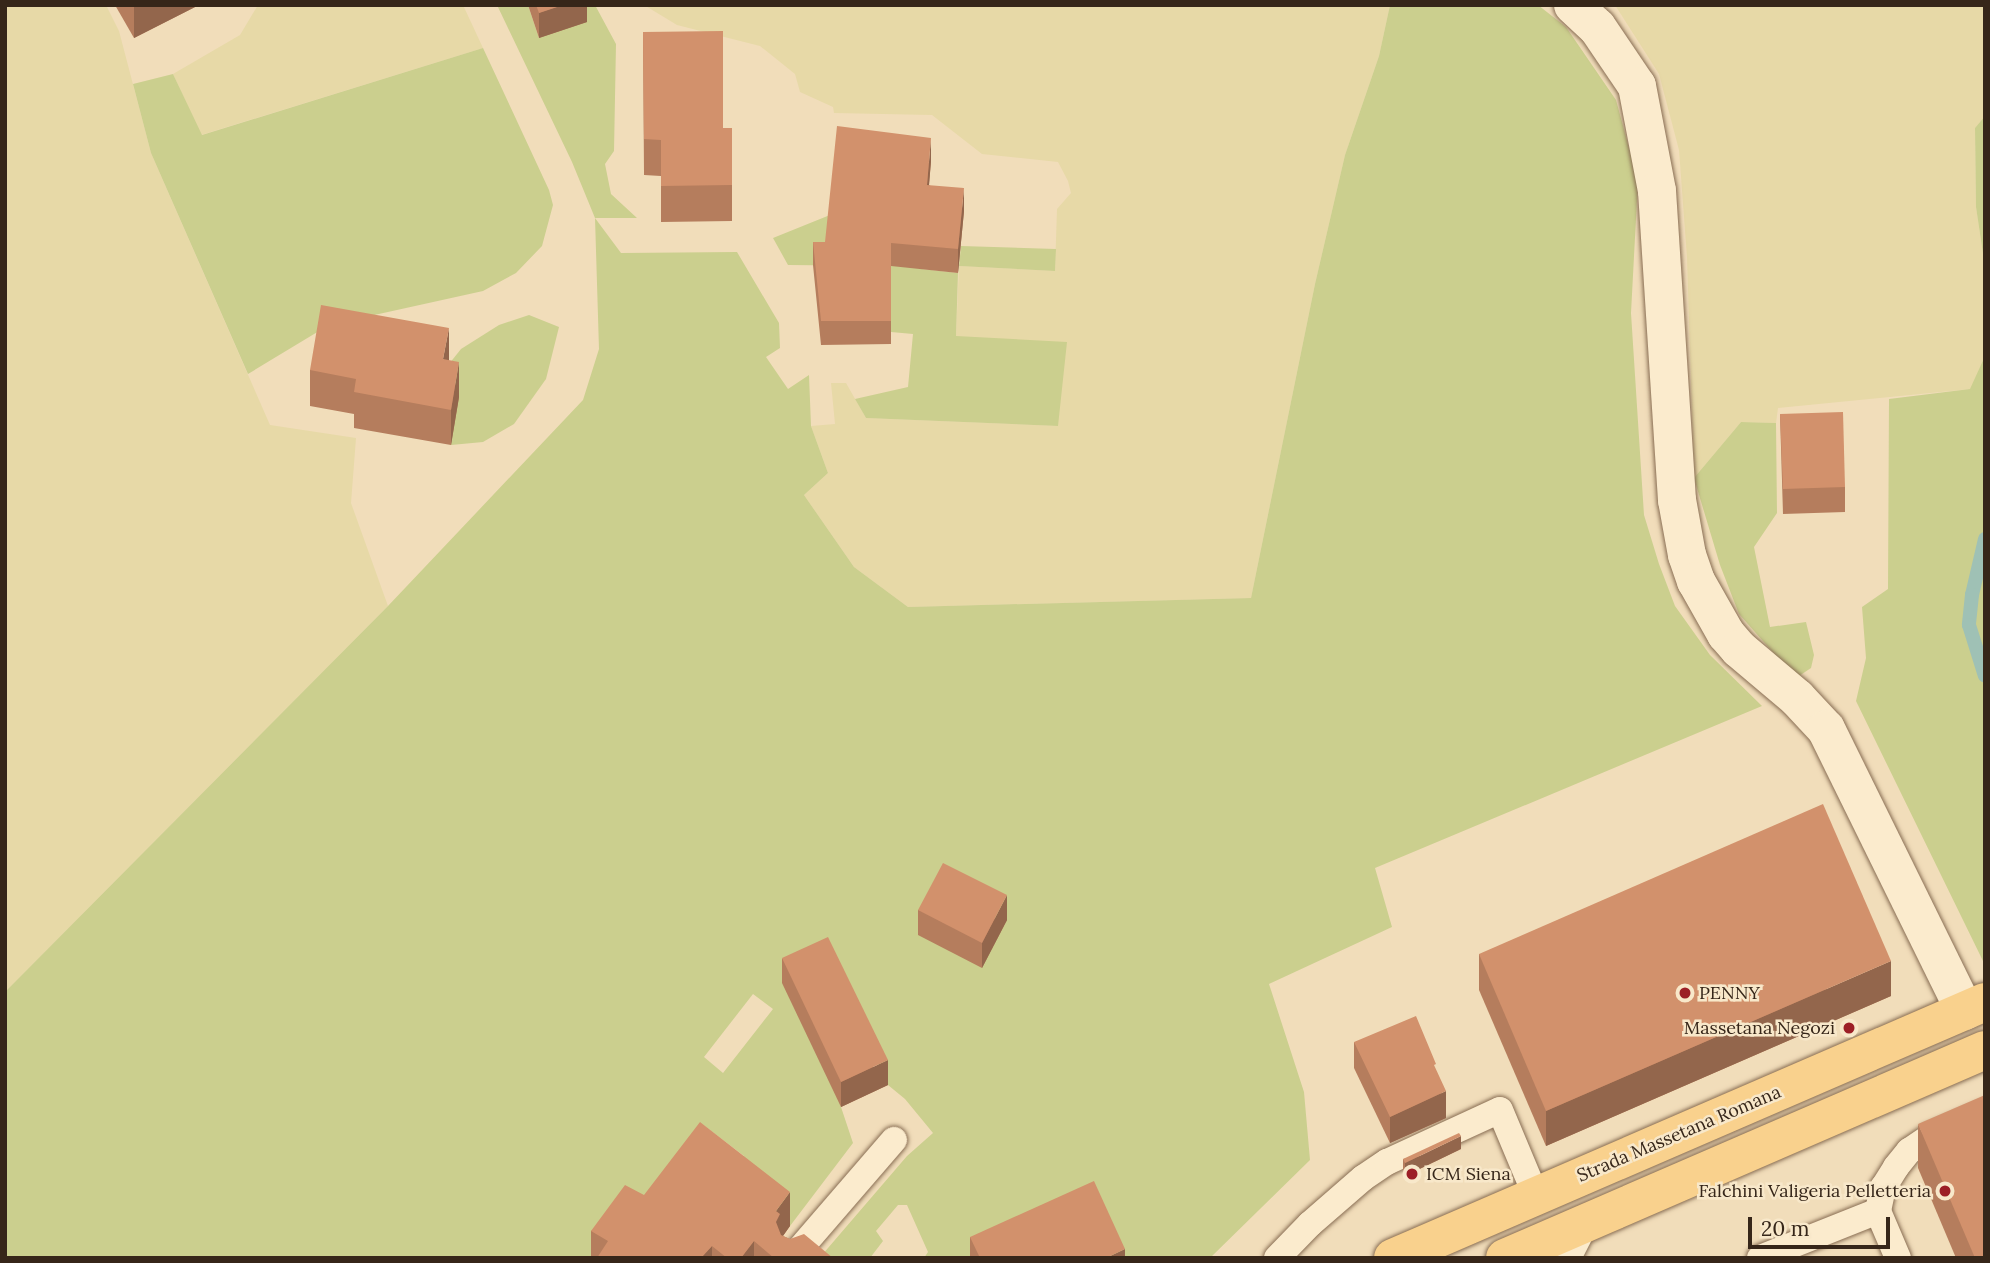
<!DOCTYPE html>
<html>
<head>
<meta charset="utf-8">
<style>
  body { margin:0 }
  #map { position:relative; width:1990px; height:1263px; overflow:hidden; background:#f1ddba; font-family:Lora,serif }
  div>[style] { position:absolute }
  .farmland>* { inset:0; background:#e7d9a7 }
  .green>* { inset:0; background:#cbcf8e }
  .stream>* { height:14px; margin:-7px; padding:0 7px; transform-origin:7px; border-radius:7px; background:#9fc1b5 }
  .roads { filter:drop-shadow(0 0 2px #886d53) drop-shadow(0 0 2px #886d53) }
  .lane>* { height:26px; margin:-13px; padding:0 13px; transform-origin:13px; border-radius:13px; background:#fbebcd }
  .street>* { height:38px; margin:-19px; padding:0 19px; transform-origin:19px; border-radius:19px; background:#fbebcd }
  .primary>* { height:38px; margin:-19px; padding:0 19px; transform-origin:19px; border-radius:19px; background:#f9d18d }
  .wall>* { inset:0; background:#b57d5d }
  .shaded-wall>* { inset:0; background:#93664c }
  .building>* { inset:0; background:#d2916c }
  .dots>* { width:19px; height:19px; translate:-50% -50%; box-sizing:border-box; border:4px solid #f8e8ca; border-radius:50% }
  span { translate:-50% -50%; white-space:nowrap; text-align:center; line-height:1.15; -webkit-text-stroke:5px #f8e8ca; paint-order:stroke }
  .poi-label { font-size:18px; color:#362619 }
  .left { translate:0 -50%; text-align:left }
  .right { translate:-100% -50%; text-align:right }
  .street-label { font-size:18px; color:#362619 }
  .frame { position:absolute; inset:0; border:7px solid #362619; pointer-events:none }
  .scale { position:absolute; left:1748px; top:1217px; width:142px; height:32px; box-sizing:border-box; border:4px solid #362619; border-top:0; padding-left:9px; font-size:21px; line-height:24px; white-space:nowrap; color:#362619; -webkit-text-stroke:5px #f8e8ca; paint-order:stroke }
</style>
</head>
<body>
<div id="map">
  <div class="farmland">
    <i style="clip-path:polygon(5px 5px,106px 5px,119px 31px,151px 153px,270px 425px,356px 438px,351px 503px,388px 606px,5px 992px)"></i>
    <i style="clip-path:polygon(258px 5px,463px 5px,483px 48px,201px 135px,173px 74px,240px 35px)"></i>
    <i style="clip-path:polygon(644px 5px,1390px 5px,1379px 56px,1345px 155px,1315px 284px,1251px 598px,908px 607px,854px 567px,804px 495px,828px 473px,811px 426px,835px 424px,831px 383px,846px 383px,866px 418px,1058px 426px,956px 336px,959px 266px,1055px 271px,1057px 209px,1071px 193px,1068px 181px,1058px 162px,982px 154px,932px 115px,834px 113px,833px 107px,800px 92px,795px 74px,760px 46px,677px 25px)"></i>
    <i style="clip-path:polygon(1615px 5px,1985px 5px,1985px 116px,1975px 128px,1976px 207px,1985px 267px,1985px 356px,1971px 389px,1778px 408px,1776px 423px,1741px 422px,1694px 478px,1687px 257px,1679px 150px,1659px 74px)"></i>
  </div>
  <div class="green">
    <i style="clip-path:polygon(evenodd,497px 5px,528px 5px,539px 38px,581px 5px,595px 5px,616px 44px,614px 151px,605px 164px,611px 194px,637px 218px,595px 218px,621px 253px,737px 252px,779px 323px,780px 348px,766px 357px,788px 389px,809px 375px,811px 426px,828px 473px,804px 495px,854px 567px,908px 607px,1251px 598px,1315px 284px,1345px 155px,1379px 56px,1390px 5px,1538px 5px,1566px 27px,1616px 100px,1638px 181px,1631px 313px,1644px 515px,1659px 564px,1675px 606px,1710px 655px,1762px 706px,1375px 868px,1392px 927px,1269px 984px,1304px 1092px,1310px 1160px,1210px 1258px,924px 1258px,928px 1252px,907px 1205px,898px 1205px,876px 1231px,883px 1241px,870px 1258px,825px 1258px,822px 1255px,907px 1156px,933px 1133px,905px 1099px,888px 1085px,828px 962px,841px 1107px,853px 1143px,790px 1226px,728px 1178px,744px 1156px,702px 1124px,597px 1258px,5px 1258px,5px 992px,388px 606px,583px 400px,599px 349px,595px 218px,572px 162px,497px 5px,753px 994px,773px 1009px,723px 1073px,704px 1057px,753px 994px)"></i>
    <i style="clip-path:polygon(483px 48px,549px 190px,553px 205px,542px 246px,516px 273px,483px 291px,329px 325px,248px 374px,151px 153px,133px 84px,173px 74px,202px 135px)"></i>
    <i style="clip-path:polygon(1985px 116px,1985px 267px,1976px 207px,1975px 128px)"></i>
    <i style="clip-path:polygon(830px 215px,922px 269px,958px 273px,956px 336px,1067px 342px,1058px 426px,866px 418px,855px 399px,908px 387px,913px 334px,891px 332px,891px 266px,788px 265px,773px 238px)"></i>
    <i style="clip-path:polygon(961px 246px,1056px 249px,1055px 271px,959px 266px)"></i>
    <i style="clip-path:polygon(529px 315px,559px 327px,546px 379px,514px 424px,483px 442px,451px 445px,449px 364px,461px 349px,499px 325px)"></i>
    <i style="clip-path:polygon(1985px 356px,1985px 960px,1983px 961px,1856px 701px,1866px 658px,1862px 607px,1888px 589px,1889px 399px,1970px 389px)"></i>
    <i style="clip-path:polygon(1741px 422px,1776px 423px,1777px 513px,1754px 547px,1770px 627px,1806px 622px,1814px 655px,1811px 668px,1799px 676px,1786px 667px,1739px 614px,1720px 565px,1694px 478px)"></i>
  </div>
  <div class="stream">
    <i style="left:1985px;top:539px;width:57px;rotate:103.1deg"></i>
    <i style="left:1972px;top:595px;width:30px;rotate:96deg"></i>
    <i style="left:1969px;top:625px;width:53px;rotate:72.6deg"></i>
  </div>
  <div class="roads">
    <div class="lane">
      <i style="left:792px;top:1258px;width:156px;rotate:-49.2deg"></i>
      <i style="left:1277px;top:1258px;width:47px;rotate:-45.9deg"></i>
      <i style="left:1310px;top:1224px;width:70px;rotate:-41deg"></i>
      <i style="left:1363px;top:1178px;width:29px;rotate:-34deg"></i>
      <i style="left:1387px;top:1162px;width:124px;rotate:-24.7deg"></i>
      <i style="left:1500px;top:1110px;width:93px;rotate:67.3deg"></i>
      <i style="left:1568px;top:1258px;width:38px;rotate:-63deg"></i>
      <i style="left:1760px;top:1258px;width:127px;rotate:-21.7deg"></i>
      <i style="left:1898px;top:1258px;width:51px;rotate:-113.1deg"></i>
      <i style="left:1878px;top:1211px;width:24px;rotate:-78deg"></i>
      <i style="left:1883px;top:1188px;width:25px;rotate:-58deg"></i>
      <i style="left:1896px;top:1167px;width:21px;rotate:-51deg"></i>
      <i style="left:1909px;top:1151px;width:25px;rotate:-34deg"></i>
      <i style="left:1930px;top:1137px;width:60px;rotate:-22.7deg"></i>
    </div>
    <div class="street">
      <i style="left:1573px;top:5px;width:33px;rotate:43deg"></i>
      <i style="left:1597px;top:27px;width:71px;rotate:55.9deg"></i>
      <i style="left:1637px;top:86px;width:107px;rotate:79.2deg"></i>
      <i style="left:1657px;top:191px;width:310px;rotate:86.3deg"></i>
      <i style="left:1677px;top:500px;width:56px;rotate:79.7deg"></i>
      <i style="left:1687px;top:555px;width:28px;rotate:71deg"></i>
      <i style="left:1696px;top:581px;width:61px;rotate:60.5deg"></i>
      <i style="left:1726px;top:634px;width:20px;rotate:49deg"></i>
      <i style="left:1739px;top:649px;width:76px;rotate:40.2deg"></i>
      <i style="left:1797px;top:698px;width:42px;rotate:46.9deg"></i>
      <i style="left:1826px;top:729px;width:314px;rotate:63.8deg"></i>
    </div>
    <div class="primary">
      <i style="left:1393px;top:1258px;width:645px;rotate:-23.39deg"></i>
      <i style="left:1505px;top:1258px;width:523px;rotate:-23.43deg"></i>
    </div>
  </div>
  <div class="wall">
    <i style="clip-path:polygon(115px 5px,199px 5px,134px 38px)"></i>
    <i style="clip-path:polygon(528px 5px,587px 5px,587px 22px,539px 38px)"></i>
    <i style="clip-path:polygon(643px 32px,723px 128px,732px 128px,732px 221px,661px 222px,661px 176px,644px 175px)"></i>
    <i style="clip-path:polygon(931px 161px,929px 185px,964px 211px,958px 273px,891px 266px,891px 344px,821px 345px,813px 265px,813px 242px,825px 242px)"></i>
    <i style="clip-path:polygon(449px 360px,459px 397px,451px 445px,354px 428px,354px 414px,310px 406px,310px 370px)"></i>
    <i style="clip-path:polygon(1780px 414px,1845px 487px,1845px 512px,1783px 514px)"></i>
    <i style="clip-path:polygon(918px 910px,1007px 920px,982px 968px,918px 935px)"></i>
    <i style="clip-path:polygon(1479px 954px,1891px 996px,1546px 1146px,1479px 990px)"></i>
    <i style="clip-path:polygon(782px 958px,888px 1085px,841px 1107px,782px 983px)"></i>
    <i style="clip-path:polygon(1354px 1042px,1436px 1071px,1446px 1118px,1390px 1143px,1354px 1068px)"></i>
    <i style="clip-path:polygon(1918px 1124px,1985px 1258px,1956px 1258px,1918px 1168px)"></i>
    <i style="clip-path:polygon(1461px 1149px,1405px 1176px,1403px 1172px,1403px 1159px)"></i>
    <i style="clip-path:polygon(644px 1195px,790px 1226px,783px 1236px,833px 1258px,591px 1258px,591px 1231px)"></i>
    <i style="clip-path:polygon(970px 1237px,1125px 1258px,970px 1258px)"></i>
  </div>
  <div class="shaded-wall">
    <i style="clip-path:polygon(134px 5px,199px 5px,134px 38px)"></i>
    <i style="clip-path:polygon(563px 5px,587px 5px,587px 22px,539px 38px,539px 13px)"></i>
    <i style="clip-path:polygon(931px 138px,931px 161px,927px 208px,927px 185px)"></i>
    <i style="clip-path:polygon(964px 188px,964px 211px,958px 273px,958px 249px)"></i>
    <i style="clip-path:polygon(449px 328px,449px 364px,443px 359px)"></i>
    <i style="clip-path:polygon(459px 362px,459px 397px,451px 445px,451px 410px)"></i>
    <i style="clip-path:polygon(1007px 895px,1007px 920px,982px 968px,982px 943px)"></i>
    <i style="clip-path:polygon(1891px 961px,1891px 996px,1546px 1146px,1546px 1111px)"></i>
    <i style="clip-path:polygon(888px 1060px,888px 1085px,841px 1107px,841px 1082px)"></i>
    <i style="clip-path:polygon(1446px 1091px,1446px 1118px,1390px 1143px,1390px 1117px)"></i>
    <i style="clip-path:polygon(1461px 1136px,1461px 1149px,1405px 1176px,1405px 1163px)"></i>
    <i style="clip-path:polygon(790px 1192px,790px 1226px,780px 1240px,776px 1256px,776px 1211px)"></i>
    <i style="clip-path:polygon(754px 1241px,754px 1258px,741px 1258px)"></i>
    <i style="clip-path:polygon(712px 1246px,712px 1258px,701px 1258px)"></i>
    <i style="clip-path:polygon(1125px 1249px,1125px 1258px,1106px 1258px)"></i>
  </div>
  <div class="building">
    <i style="clip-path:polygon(536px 5px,563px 5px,539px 13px)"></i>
    <i style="clip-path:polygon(723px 31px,723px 128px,732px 128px,732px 185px,661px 186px,661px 140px,644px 139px,643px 32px)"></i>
    <i style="clip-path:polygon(837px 126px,931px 138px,927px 185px,964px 188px,958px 249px,891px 243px,891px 321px,821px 321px,813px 242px,825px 242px)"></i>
    <i style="clip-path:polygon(321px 305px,449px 328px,443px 359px,459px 362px,451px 410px,354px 392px,356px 379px,310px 370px)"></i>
    <i style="clip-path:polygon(1843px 412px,1845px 487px,1783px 489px,1780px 414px)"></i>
    <i style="clip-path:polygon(1823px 804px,1891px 961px,1546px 1111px,1479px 954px)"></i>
    <i style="clip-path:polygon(943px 863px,1007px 895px,982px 943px,918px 910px)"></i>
    <i style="clip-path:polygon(828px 937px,888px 1060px,841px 1082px,782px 958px)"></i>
    <i style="clip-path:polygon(1416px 1016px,1436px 1064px,1434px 1065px,1446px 1091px,1390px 1117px,1354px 1042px)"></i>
    <i style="clip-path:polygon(1985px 1095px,1985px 1258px,1975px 1258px,1918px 1124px)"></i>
    <i style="clip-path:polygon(700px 1122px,790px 1192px,776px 1211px,780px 1214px,776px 1222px,781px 1235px,790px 1239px,804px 1234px,833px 1258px,774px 1258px,754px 1241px,741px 1258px,727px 1258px,712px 1246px,701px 1258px,597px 1258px,608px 1241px,591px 1231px,625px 1185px,644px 1195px)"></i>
    <i style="clip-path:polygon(1459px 1133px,1461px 1136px,1405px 1163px,1403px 1159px)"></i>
    <i style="clip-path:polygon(1094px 1181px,1125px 1249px,1106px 1258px,980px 1258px,970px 1237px)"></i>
  </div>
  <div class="dots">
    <i style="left:1685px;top:993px;background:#9c1f26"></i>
    <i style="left:1849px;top:1028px;background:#9c1f26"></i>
    <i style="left:1412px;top:1174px;background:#9c1f26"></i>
    <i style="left:1945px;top:1191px;background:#9c1f26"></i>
  </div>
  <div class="poi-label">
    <span class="left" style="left:1699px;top:993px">PENNY</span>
    <span class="right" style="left:1835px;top:1028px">Massetana Negozi</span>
    <span class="left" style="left:1426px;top:1174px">ICM Siena</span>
    <span class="right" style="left:1931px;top:1191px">Falchini Valigeria Pelletteria</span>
  </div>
  <div class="street-label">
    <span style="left:1679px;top:1134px;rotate:-23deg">Strada Massetana Romana</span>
  </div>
  <div class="frame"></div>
  <div class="scale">20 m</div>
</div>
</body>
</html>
